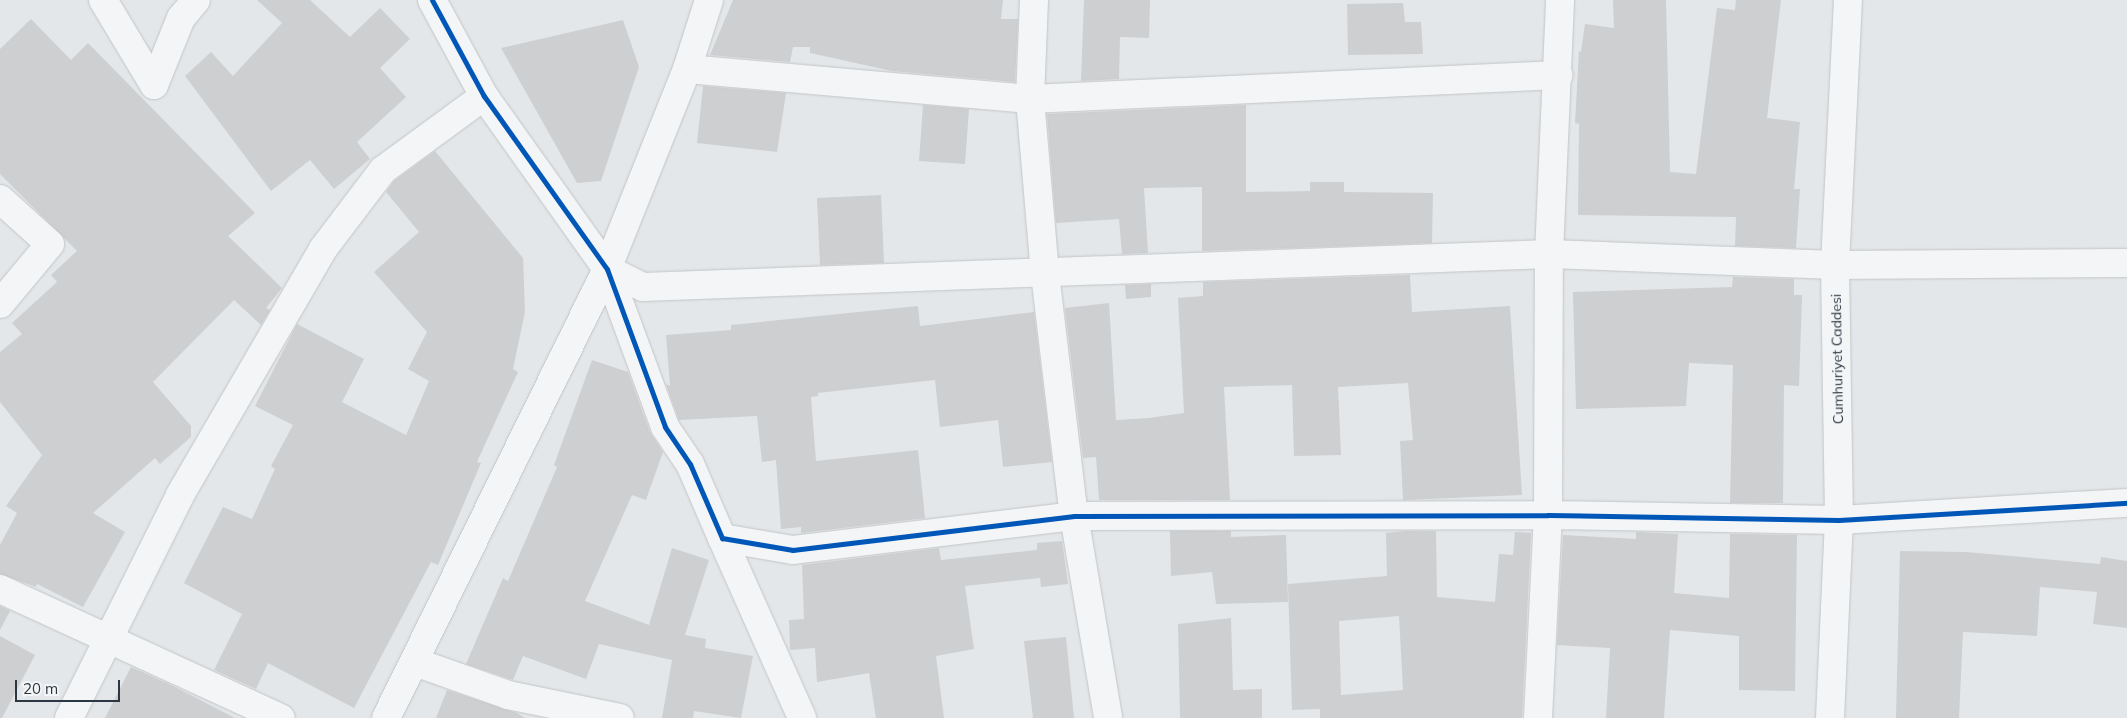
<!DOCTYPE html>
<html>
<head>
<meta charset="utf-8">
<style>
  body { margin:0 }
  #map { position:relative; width:2127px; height:718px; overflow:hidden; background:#e4e7e9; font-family:Mulish,sans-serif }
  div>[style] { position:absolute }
  .building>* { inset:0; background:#cdcfd1 }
  .roads { filter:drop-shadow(0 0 1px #c2c5c7) drop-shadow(0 0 1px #c2c5c7) }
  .minor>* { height:28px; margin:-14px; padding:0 14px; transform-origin:14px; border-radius:14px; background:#f3f5f6 }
  .tertiary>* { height:28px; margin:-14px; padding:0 14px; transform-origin:14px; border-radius:14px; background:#f3f5f6 }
  .cycleway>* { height:5px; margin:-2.5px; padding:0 2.5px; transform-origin:2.5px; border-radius:2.5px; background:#0057b8 }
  span { translate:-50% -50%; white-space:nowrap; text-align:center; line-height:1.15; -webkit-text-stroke:4px #f3f5f7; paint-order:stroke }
  .street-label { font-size:14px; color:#2c3741 }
  .scale { position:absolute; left:15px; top:680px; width:105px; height:22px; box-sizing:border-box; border:2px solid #2c3741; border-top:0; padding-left:6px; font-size:15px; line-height:18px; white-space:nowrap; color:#2c3741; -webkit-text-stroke:4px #f3f5f7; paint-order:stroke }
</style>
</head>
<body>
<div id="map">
  <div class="building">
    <i style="clip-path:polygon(257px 0,310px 0,350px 37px,380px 8px,410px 39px,380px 68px,406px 97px,357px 142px,370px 159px,334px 189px,310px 160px,271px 191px,185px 76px,211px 52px,233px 76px,282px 23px)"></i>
    <i style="clip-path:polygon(733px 0,1003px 0,1001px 19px,1018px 19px,1015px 82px,892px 71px,810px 53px,810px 47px,793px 47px,790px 62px,710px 55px)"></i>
    <i style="clip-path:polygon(1084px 0,1150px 0,1149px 38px,1120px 37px,1119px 79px,1081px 81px)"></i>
    <i style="clip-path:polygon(1613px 0,1666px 0,1670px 172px,1696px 174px,1717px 8px,1735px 10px,1736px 0,1781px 0,1767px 118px,1800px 122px,1794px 189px,1800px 189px,1796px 248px,1735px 246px,1736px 217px,1578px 215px,1579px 124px,1575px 123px,1579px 51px,1581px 52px,1585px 24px,1614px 28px)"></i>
    <i style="clip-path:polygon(1403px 3px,1405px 22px,1421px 22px,1423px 54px,1348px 55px,1347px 4px)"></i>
    <i style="clip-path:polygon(31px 19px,71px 60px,88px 43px,255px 213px,228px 236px,282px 288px,266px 308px,270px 310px,261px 325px,234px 300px,153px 382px,191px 426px,191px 437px,160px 464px,155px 458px,93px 513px,125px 532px,83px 607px,37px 584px,36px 587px,0 574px,0 545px,17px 513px,6px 506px,42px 455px,0 402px,0 352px,22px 334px,12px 323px,57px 282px,51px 275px,77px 251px,0 174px,0 49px)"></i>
    <i style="clip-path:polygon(623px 20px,639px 67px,601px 181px,577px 183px,501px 48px)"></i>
    <i style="clip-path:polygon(703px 86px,786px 93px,777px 152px,697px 143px)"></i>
    <i style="clip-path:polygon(923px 105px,969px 109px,965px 164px,919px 161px)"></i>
    <i style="clip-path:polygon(1246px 105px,1246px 192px,1310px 191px,1310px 182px,1344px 182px,1344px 192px,1433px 193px,1432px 243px,1202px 251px,1202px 187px,1144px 188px,1148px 253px,1122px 254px,1119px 219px,1056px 223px,1047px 114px)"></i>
    <i style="clip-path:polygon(435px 151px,523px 258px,525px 312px,513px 369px,518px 372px,477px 462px,481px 463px,438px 565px,431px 562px,354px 708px,268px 663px,256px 689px,214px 670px,242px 614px,184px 583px,223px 507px,252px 519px,275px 469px,271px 466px,293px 425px,255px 406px,297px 324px,364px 359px,342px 402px,406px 435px,429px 381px,408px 369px,427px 332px,374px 272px,419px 232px,386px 192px,394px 181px)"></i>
    <i style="clip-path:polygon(881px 195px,884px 263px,820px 265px,817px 198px)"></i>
    <i style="clip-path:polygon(1410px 275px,1412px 312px,1510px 306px,1522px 495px,1403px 500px,1400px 441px,1413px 440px,1408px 383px,1338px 387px,1341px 455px,1294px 456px,1292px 385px,1224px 387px,1230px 500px,1099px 500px,1096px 457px,1083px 458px,1065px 308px,1109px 303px,1116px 420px,1149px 418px,1184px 413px,1178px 298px,1203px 296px,1203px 282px)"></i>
    <i style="clip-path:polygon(1733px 277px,1794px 279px,1794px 295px,1802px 295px,1799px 386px,1784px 385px,1783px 503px,1730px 503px,1733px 365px,1689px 363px,1686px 406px,1576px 409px,1573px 292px,1732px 287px)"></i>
    <i style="clip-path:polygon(1151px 284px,1151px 297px,1126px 299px,1125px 285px)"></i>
    <i style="clip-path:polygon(918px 306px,920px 326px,1034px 312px,1052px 462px,1003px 467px,998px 420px,940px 427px,935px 380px,818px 393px,818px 396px,811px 397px,816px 461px,918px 450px,925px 518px,801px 533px,801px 527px,781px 529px,776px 460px,762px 462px,757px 416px,679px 420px,666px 384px,670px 386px,666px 335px,731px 330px,731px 325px)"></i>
    <i style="clip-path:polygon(592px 360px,628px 372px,650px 432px,663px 452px,646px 500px,632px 495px,585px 601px,649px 625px,672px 548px,709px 560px,685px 635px,706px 639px,705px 648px,753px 656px,741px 718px,694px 711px,693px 718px,662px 718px,672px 660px,599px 644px,586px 679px,523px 656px,513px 680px,466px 664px,503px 578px,508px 581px,557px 467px,554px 465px)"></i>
    <i style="clip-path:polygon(1170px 531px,1231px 531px,1231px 537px,1286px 535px,1288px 602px,1216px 604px,1212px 572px,1171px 576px)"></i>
    <i style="clip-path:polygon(evenodd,1404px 531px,1436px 531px,1437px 597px,1495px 602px,1499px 554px,1513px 555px,1515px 532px,1531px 533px,1522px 718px,1320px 718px,1320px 709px,1292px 710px,1288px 584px,1387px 576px,1386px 533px,1404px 531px,1399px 616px,1403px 690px,1341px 695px,1339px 621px,1399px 616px)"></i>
    <i style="clip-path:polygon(1636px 532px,1678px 534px,1674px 593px,1729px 598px,1730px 534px,1797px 535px,1795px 691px,1739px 690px,1739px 636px,1670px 630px,1664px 718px,1606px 718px,1610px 648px,1557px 645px,1563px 535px,1636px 539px)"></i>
    <i style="clip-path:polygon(1062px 541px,1068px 584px,1041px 587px,1040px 578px,965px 586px,974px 649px,936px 656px,944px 718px,876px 718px,869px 673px,817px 682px,815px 648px,790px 650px,789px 620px,804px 619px,802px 565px,939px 548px,941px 560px,1037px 550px,1037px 543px)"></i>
    <i style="clip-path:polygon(1900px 551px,1966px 552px,2100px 564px,2101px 557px,2127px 561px,2127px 628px,2093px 624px,2097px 592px,2040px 587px,2037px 636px,1963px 632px,1959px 718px,1896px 718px)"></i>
    <i style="clip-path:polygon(0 606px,10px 611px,0 630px)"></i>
    <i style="clip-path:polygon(1231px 618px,1233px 690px,1262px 689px,1262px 718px,1180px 718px,1178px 624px)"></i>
    <i style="clip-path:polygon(0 636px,35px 655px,2px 718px,0 718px)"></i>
    <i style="clip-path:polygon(1066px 637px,1074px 718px,1033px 718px,1024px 641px)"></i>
    <i style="clip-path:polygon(131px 667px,173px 686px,235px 718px,105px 718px)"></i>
    <i style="clip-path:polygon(447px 690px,517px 713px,525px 718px,436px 718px)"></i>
  </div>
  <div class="roads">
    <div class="minor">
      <i style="left:103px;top:0;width:99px;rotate:59deg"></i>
      <i style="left:1034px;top:0;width:99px;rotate:92.3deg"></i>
      <i style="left:1030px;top:99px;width:176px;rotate:85.1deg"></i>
      <i style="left:1045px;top:274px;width:244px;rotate:83.2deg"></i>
      <i style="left:1074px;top:516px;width:205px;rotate:80.4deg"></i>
      <i style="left:687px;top:69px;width:344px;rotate:5deg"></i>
      <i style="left:1030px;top:99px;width:529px;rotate:-2.6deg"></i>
      <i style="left:154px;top:85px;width:72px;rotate:-68.1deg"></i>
      <i style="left:181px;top:18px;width:23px;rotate:-50deg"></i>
      <i style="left:0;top:199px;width:67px;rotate:42deg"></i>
      <i style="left:50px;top:244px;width:78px;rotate:129.8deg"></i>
      <i style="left:607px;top:269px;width:40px;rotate:26.6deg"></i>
      <i style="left:643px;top:287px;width:907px;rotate:-2.09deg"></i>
      <i style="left:1549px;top:254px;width:286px;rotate:2.2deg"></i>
      <i style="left:1835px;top:265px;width:292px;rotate:-0.4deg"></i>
      <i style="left:722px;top:538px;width:197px;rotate:66deg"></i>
      <i style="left:0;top:589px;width:309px;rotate:24.7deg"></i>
      <i style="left:415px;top:662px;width:99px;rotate:19.5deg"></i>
      <i style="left:508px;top:695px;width:114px;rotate:11.6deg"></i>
      <i style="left:69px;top:718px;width:249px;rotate:-63.5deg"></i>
      <i style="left:180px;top:495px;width:285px;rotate:-59.8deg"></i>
      <i style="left:323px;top:249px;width:99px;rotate:-52.8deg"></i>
      <i style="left:383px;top:170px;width:125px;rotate:-36.2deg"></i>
      <i style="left:1538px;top:718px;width:203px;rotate:-87.2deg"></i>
      <i style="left:1548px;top:515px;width:261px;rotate:-89.8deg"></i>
      <i style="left:1549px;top:254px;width:254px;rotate:-87.5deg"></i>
      <i style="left:1830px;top:718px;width:198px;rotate:-87.4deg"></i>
      <i style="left:1839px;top:520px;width:255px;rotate:-90.9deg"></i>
      <i style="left:1835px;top:265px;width:265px;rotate:-87.2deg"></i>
    </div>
    <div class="tertiary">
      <i style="left:432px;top:0;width:109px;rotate:61.6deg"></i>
      <i style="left:484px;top:96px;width:212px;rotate:54.6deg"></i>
      <i style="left:607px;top:269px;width:168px;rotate:69.8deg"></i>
      <i style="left:665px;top:427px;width:45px;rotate:56deg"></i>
      <i style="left:690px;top:464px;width:81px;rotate:66.6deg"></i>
      <i style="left:722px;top:538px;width:72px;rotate:9.6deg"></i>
      <i style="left:793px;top:550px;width:283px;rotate:-6.9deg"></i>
      <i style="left:1074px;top:516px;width:474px;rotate:-0.1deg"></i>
      <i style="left:1548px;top:515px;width:291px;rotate:1deg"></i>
      <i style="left:1839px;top:520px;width:289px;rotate:-3.4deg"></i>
      <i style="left:386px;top:718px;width:500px;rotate:-63.79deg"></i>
      <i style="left:607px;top:269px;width:215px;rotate:-68.2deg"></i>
      <i style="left:687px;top:69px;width:72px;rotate:-72.3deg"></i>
    </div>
  </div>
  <div class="cycleway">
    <i style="left:432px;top:0;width:109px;rotate:61.6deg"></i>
    <i style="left:484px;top:96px;width:212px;rotate:54.6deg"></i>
    <i style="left:607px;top:269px;width:168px;rotate:69.8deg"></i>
    <i style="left:665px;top:427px;width:45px;rotate:56deg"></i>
    <i style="left:690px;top:464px;width:81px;rotate:66.6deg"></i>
    <i style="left:722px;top:538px;width:72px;rotate:9.6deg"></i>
    <i style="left:793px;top:550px;width:283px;rotate:-6.9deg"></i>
    <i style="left:1074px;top:516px;width:474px;rotate:-0.1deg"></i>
    <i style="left:1548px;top:515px;width:291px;rotate:1deg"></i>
    <i style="left:1839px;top:520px;width:289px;rotate:-3.4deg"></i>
  </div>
  <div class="street-label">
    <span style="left:1837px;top:359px;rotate:-91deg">Cumhuriyet Caddesi</span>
  </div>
  <div class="scale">20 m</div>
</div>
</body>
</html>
